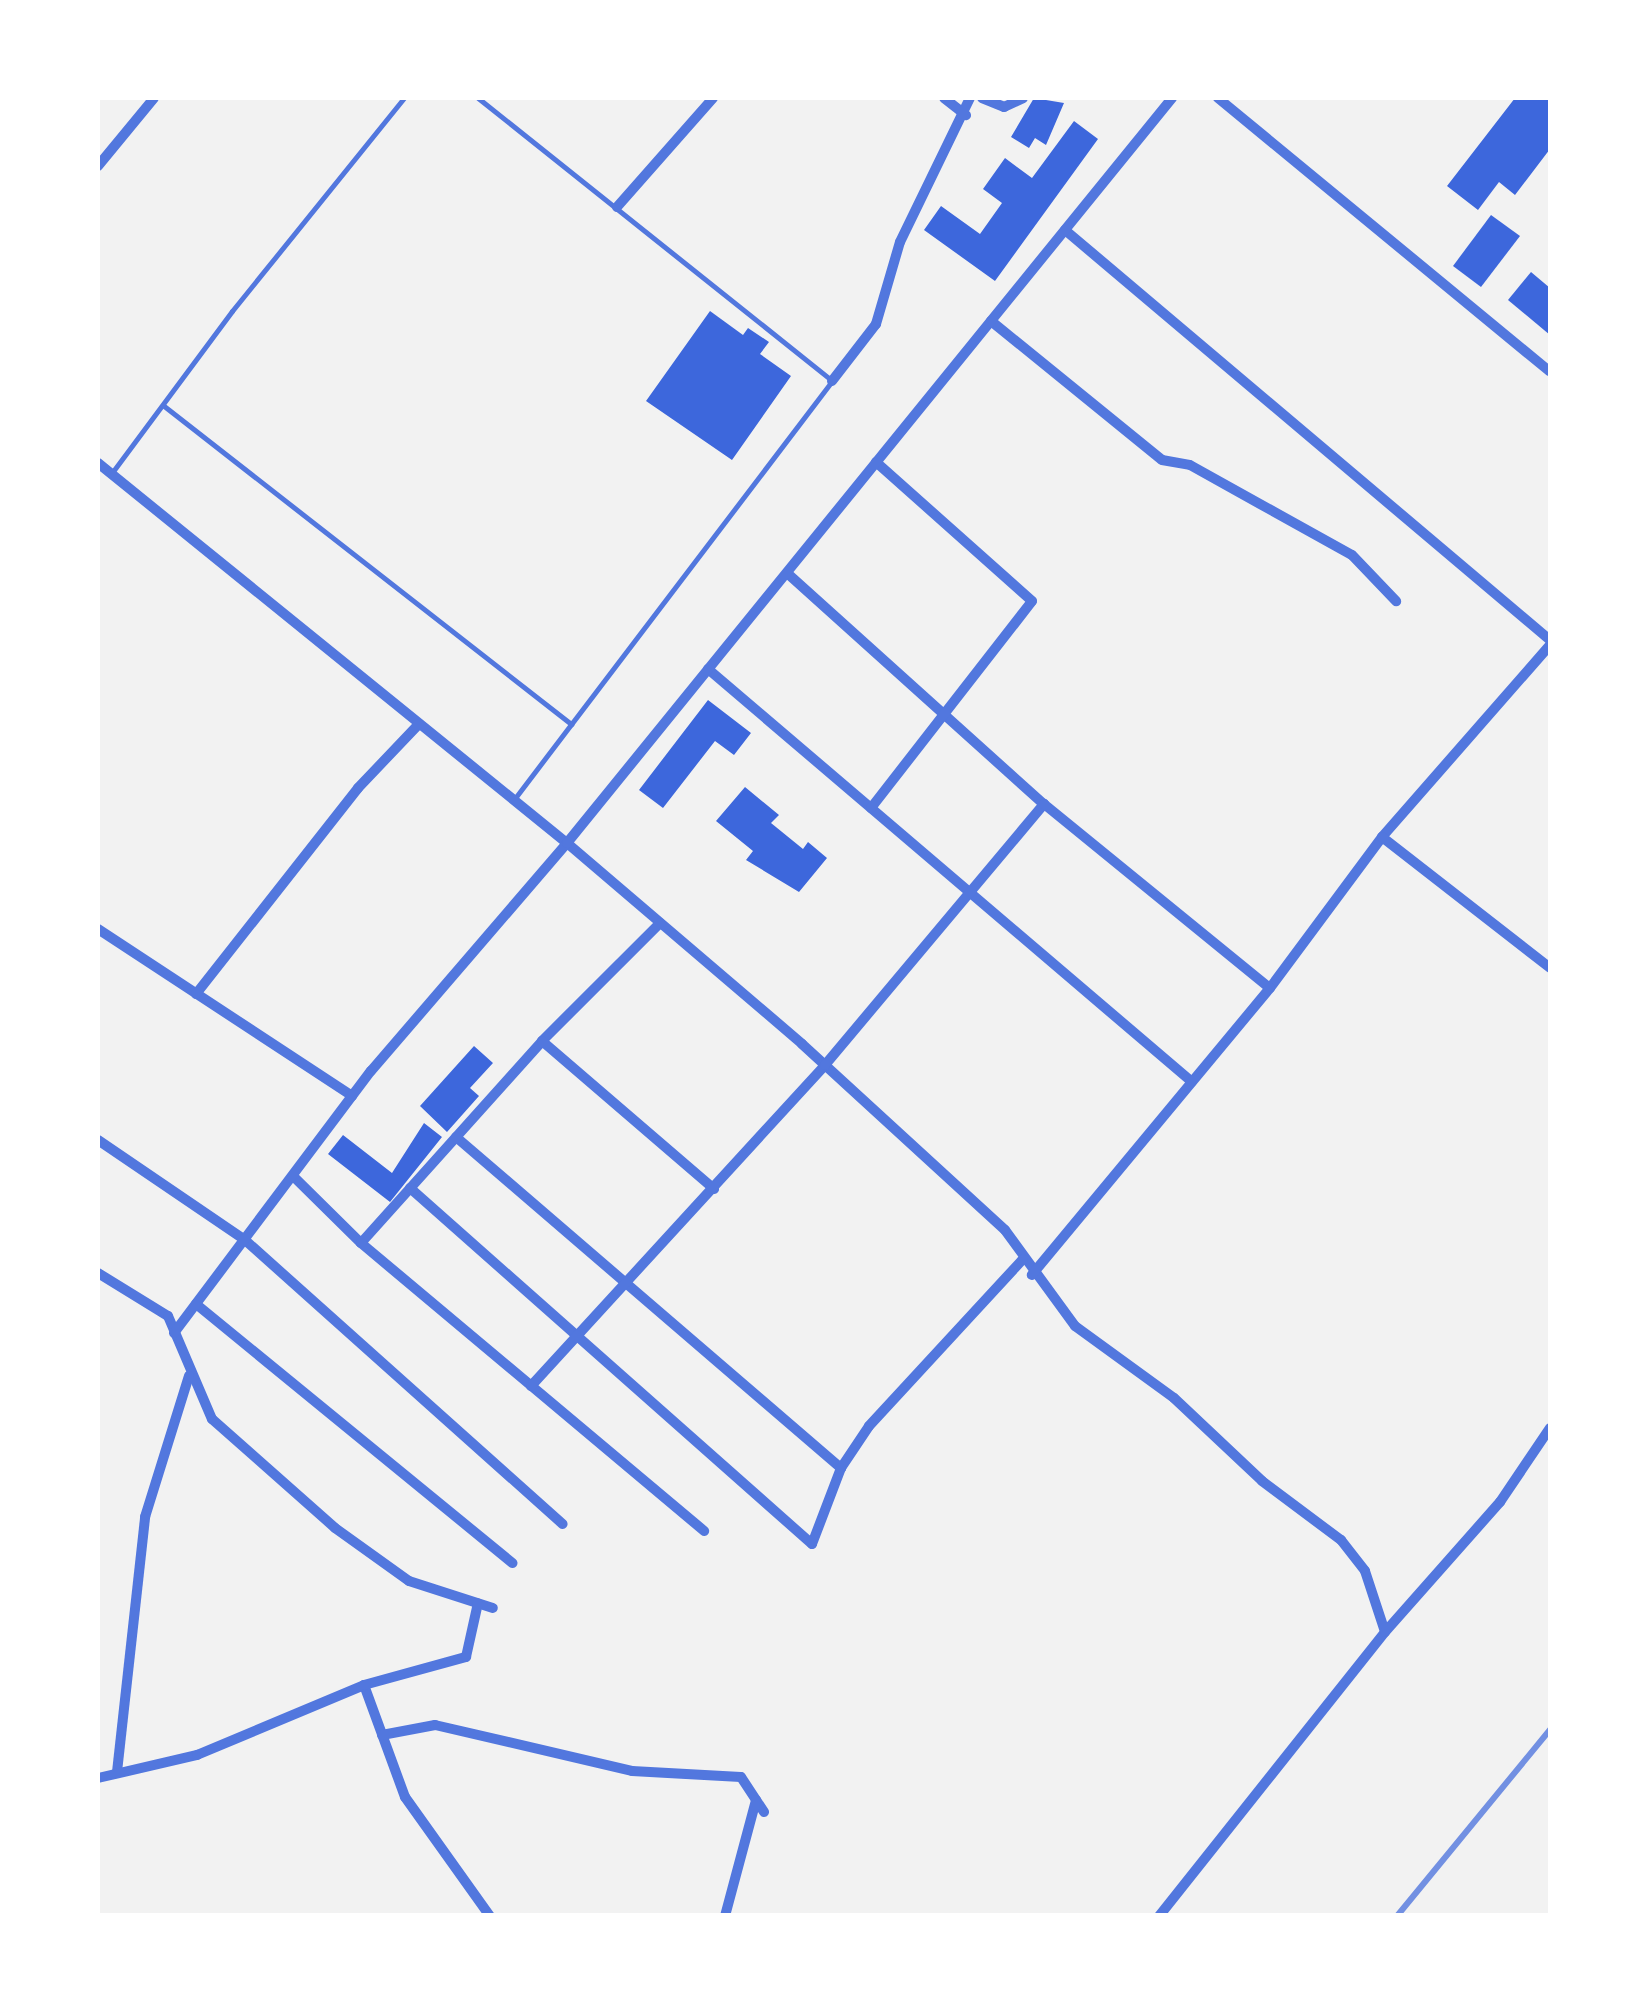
<!DOCTYPE html>
<html>
<head>
<meta charset="utf-8">
<style>
  body { margin:0 }
  #map { position:relative; width:1648px; height:2013px; overflow:hidden; background:#f2f2f2; font-family:Spectral,serif }
  div>[style] { position:absolute }
  .building>* { inset:0; background:#3d67dc }
  .service>* { height:5px; margin:-2.5px; padding:0 2.5px; transform-origin:2.5px; border-radius:2.5px; background:#5277de }
  .minor>* { height:10px; margin:-5px; padding:0 5px; transform-origin:5px; border-radius:5px; background:#5277de }
  .rail>* { height:6px; margin:-3px; padding:0 3px; transform-origin:3px; border-radius:3px; background:#7290e2 }
  span { translate:-50% -50%; white-space:nowrap; text-align:center; line-height:1.15; -webkit-text-stroke:10px #fff; paint-order:stroke }
  .frame { position:absolute; inset:0; border:100px solid #fff; pointer-events:none }
</style>
</head>
<body>
<div id="map">
  <div class="building">
    <i style="clip-path:polygon(1034px 98px,1064px 103px,1046px 145px,1035px 138px,1029px 148px,1011px 137px)"></i>
    <i style="clip-path:polygon(1515px 98px,1550px 98px,1550px 149px,1515px 195px,1499px 182px,1478px 210px,1447px 186px)"></i>
    <i style="clip-path:polygon(1074px 121px,1098px 139px,995px 281px,924px 230px,941px 206px,980px 234px,1002px 203px,983px 189px,1005px 158px,1032px 178px)"></i>
    <i style="clip-path:polygon(1491px 215px,1520px 236px,1481px 287px,1453px 266px)"></i>
    <i style="clip-path:polygon(1531px 272px,1550px 288px,1550px 335px,1508px 300px)"></i>
    <i style="clip-path:polygon(710px 311px,743px 335px,748px 328px,769px 342px,760px 354px,791px 376px,732px 460px,646px 401px)"></i>
    <i style="clip-path:polygon(708px 700px,751px 733px,734px 755px,715px 741px,663px 808px,639px 790px)"></i>
    <i style="clip-path:polygon(745px 787px,779px 815px,771px 823px,803px 849px,808px 842px,827px 858px,799px 892px,746px 860px,753px 851px,716px 821px)"></i>
    <i style="clip-path:polygon(474px 1046px,493px 1063px,470px 1088px,479px 1096px,447px 1132px,420px 1106px)"></i>
    <i style="clip-path:polygon(424px 1123px,442px 1137px,390px 1202px,328px 1154px,343px 1135px,392px 1173px)"></i>
  </div>
  <div class="service">
    <i style="left:478px;top:98px;width:453px;rotate:38.6deg"></i>
    <i style="left:832px;top:381px;width:524px;rotate:127.24deg"></i>
    <i style="left:164px;top:406px;width:517px;rotate:38deg"></i>
    <i style="left:111px;top:474px;width:203px;rotate:-53.4deg"></i>
    <i style="left:232px;top:311px;width:274px;rotate:-51.1deg"></i>
  </div>
  <div class="minor">
    <i style="left:944px;top:98px;width:28px;rotate:38deg"></i>
    <i style="left:982px;top:98px;width:24px;rotate:22deg"></i>
    <i style="left:1004px;top:107px;width:21px;rotate:-25deg"></i>
    <i style="left:1218px;top:98px;width:430px;rotate:39.5deg"></i>
    <i style="left:98px;top:166px;width:88px;rotate:-50.5deg"></i>
    <i style="left:617px;top:207px;width:145px;rotate:-48.6deg"></i>
    <i style="left:1065px;top:230px;width:635px;rotate:40.21deg"></i>
    <i style="left:991px;top:321px;width:220px;rotate:39.1deg"></i>
    <i style="left:1162px;top:460px;width:28px;rotate:10deg"></i>
    <i style="left:1190px;top:465px;width:185px;rotate:29.1deg"></i>
    <i style="left:1352px;top:555px;width:64px;rotate:46.3deg"></i>
    <i style="left:832px;top:381px;width:72px;rotate:-52.3deg"></i>
    <i style="left:876px;top:324px;width:85px;rotate:-73.7deg"></i>
    <i style="left:900px;top:242px;width:160px;rotate:-64.1deg"></i>
    <i style="left:98px;top:463px;width:604px;rotate:39.02deg"></i>
    <i style="left:567px;top:843px;width:309px;rotate:40.5deg"></i>
    <i style="left:802px;top:1044px;width:275px;rotate:42.5deg"></i>
    <i style="left:1005px;top:1230px;width:119px;rotate:53.9deg"></i>
    <i style="left:1075px;top:1326px;width:122px;rotate:36deg"></i>
    <i style="left:1174px;top:1398px;width:121px;rotate:43.3deg"></i>
    <i style="left:1262px;top:1481px;width:99px;rotate:36.8deg"></i>
    <i style="left:1341px;top:1540px;width:39px;rotate:52deg"></i>
    <i style="left:1365px;top:1571px;width:64px;rotate:71.8deg"></i>
    <i style="left:1385px;top:1632px;width:363px;rotate:128.5deg"></i>
    <i style="left:787px;top:573px;width:346px;rotate:42deg"></i>
    <i style="left:708px;top:669px;width:636px;rotate:40.47deg"></i>
    <i style="left:871px;top:808px;width:262px;rotate:-52.1deg"></i>
    <i style="left:1032px;top:601px;width:209px;rotate:-138.3deg"></i>
    <i style="left:1382px;top:837px;width:255px;rotate:-48.8deg"></i>
    <i style="left:98px;top:929px;width:304px;rotate:33.3deg"></i>
    <i style="left:1270px;top:988px;width:188px;rotate:-53.4deg"></i>
    <i style="left:1382px;top:837px;width:213px;rotate:37.9deg"></i>
    <i style="left:196px;top:994px;width:262px;rotate:-51.8deg"></i>
    <i style="left:358px;top:788px;width:88px;rotate:-46.4deg"></i>
    <i style="left:542px;top:1041px;width:167px;rotate:-45deg"></i>
    <i style="left:456px;top:1137px;width:508px;rotate:40.69deg"></i>
    <i style="left:841px;top:1468px;width:50px;rotate:-56.3deg"></i>
    <i style="left:869px;top:1426px;width:227px;rotate:-47.3deg"></i>
    <i style="left:98px;top:1140px;width:178px;rotate:34.2deg"></i>
    <i style="left:245px;top:1240px;width:426px;rotate:41.8deg"></i>
    <i style="left:293px;top:1176px;width:95px;rotate:44.6deg"></i>
    <i style="left:361px;top:1243px;width:271px;rotate:-48.1deg"></i>
    <i style="left:542px;top:1041px;width:227px;rotate:40.7deg"></i>
    <i style="left:410px;top:1188px;width:537px;rotate:41.53deg"></i>
    <i style="left:812px;top:1544px;width:81px;rotate:-69.1deg"></i>
    <i style="left:361px;top:1243px;width:448px;rotate:40deg"></i>
    <i style="left:98px;top:1273px;width:82px;rotate:31.6deg"></i>
    <i style="left:168px;top:1316px;width:112px;rotate:66.9deg"></i>
    <i style="left:212px;top:1419px;width:164px;rotate:41.5deg"></i>
    <i style="left:335px;top:1528px;width:91px;rotate:35.6deg"></i>
    <i style="left:409px;top:1581px;width:88px;rotate:17.8deg"></i>
    <i style="left:196px;top:1304px;width:409px;rotate:39.3deg"></i>
    <i style="left:174px;top:1333px;width:328px;rotate:-53.1deg"></i>
    <i style="left:371px;top:1071px;width:301px;rotate:-49.3deg"></i>
    <i style="left:567px;top:843px;width:960px;rotate:-50.92deg"></i>
    <i style="left:531px;top:1386px;width:435px;rotate:-47.5deg"></i>
    <i style="left:825px;top:1065px;width:341px;rotate:-50deg"></i>
    <i style="left:1044px;top:804px;width:291px;rotate:39.2deg"></i>
    <i style="left:1270px;top:988px;width:373px;rotate:129.7deg"></i>
    <i style="left:1385px;top:1632px;width:174px;rotate:-48.5deg"></i>
    <i style="left:1500px;top:1502px;width:89px;rotate:-56deg"></i>
    <i style="left:364px;top:1685px;width:119px;rotate:69.9deg"></i>
    <i style="left:405px;top:1797px;width:146px;rotate:54.5deg"></i>
    <i style="left:382px;top:1735px;width:54px;rotate:-10.7deg"></i>
    <i style="left:435px;top:1725px;width:202px;rotate:13.1deg"></i>
    <i style="left:632px;top:1771px;width:109px;rotate:3.2deg"></i>
    <i style="left:741px;top:1777px;width:42px;rotate:56.7deg"></i>
    <i style="left:117px;top:1772px;width:257px;rotate:-83.7deg"></i>
    <i style="left:145px;top:1517px;width:148px;rotate:-72.7deg"></i>
    <i style="left:98px;top:1778px;width:102px;rotate:-13.1deg"></i>
    <i style="left:197px;top:1755px;width:181px;rotate:-22.7deg"></i>
    <i style="left:364px;top:1685px;width:106px;rotate:-15.4deg"></i>
    <i style="left:466px;top:1657px;width:55px;rotate:-77.5deg"></i>
    <i style="left:725px;top:1916px;width:120px;rotate:-75deg"></i>
  </div>
  <div class="rail">
    <i style="left:1397px;top:1916px;width:241px;rotate:-50.6deg"></i>
  </div>
  <div class="frame"></div>
</div>
</body>
</html>
